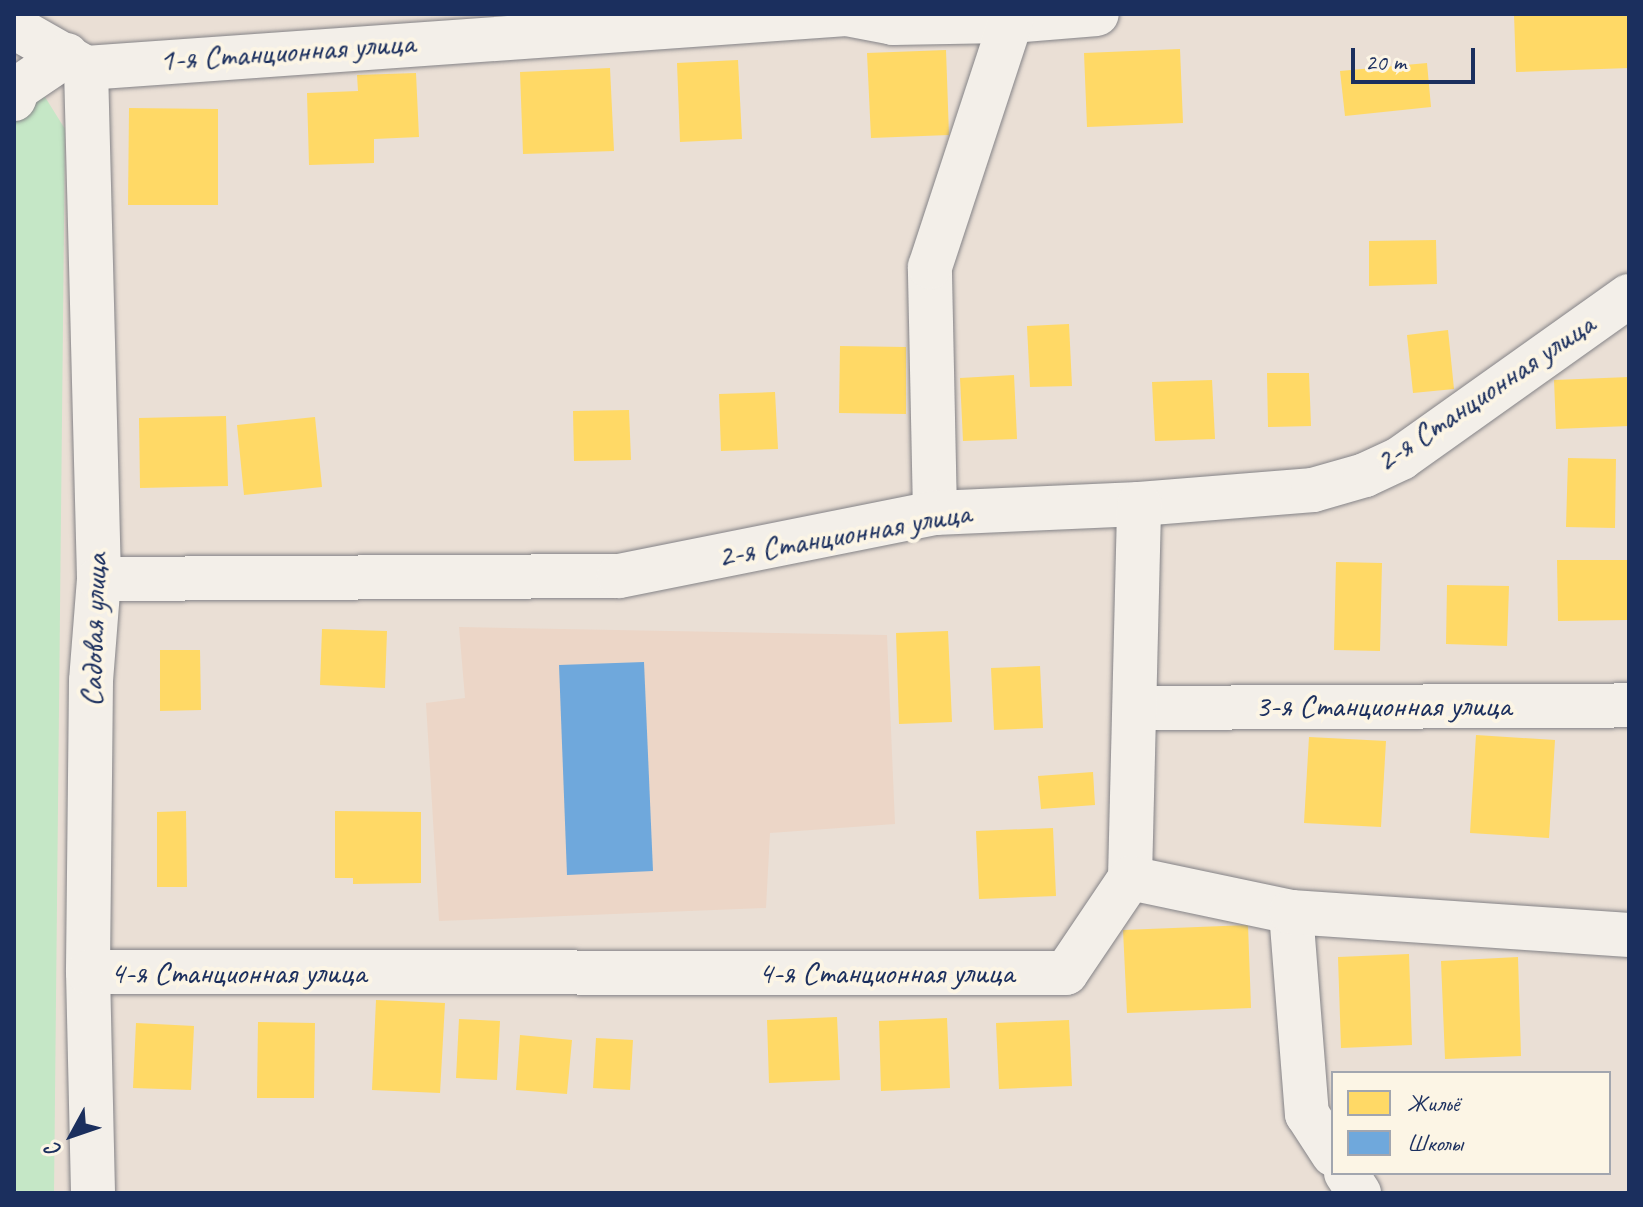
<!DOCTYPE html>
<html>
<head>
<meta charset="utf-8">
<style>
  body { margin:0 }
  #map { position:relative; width:1643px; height:1207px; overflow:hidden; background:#eadfd5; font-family:Caveat,sans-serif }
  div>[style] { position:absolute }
  .built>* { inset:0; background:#ecd6c7 }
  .green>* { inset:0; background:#c5e7c6 }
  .homes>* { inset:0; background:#ffd966 }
  .schools>* { inset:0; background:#6fa8dc }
  .roads { filter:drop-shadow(0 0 2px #848387) drop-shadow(0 0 2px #848387) }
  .minor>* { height:44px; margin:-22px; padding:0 22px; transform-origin:22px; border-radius:22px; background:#f3efe9 }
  span { translate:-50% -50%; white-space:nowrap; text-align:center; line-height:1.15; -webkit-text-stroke:8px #fcf5e5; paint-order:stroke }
  .street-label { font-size:32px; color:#1b2f5e }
  .frame { position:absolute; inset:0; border:16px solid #1b2f5e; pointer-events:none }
  .legend { position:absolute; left:1331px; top:1071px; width:280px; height:104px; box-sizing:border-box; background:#fcf5e5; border:2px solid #a2a6af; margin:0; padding:10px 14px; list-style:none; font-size:24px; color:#1b2f5e }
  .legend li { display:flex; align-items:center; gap:16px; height:40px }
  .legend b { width:40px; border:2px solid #a2a6af }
  .north { position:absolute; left:32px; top:1095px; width:80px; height:80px; -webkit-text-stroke:6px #fcf5e5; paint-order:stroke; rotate:230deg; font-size:22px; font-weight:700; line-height:32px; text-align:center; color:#1b2f5e }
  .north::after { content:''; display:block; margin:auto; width:28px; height:36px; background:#1b2f5e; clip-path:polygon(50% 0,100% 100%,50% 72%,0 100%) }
  .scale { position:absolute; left:1351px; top:48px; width:124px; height:36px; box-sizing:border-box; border:4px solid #1b2f5e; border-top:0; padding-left:10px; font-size:24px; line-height:28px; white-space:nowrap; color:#1b2f5e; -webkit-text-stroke:6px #fcf5e5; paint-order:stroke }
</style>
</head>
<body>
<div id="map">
  <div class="built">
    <i style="clip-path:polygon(459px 627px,887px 635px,895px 824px,770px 833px,766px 908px,439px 921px,426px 703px,465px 698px)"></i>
  </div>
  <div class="green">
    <i style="clip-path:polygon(14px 67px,30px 73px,65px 129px,54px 1193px,14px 1193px)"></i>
  </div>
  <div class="homes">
    <i style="clip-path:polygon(1514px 14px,1629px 14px,1629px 68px,1516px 72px)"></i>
    <i style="clip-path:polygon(1180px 49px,1183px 123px,1087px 127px,1084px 53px)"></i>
    <i style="clip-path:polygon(946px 50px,949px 135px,871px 138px,867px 53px)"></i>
    <i style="clip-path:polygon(738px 60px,742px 139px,680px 142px,677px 63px)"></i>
    <i style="clip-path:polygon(1427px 63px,1431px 107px,1345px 116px,1340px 71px)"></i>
    <i style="clip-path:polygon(610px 68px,614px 151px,523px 154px,520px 72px)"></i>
    <i style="clip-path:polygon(416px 73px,419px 137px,374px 139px,374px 163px,309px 165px,307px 93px,358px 91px,357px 75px)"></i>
    <i style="clip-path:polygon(129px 108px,218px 109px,218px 205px,128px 205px)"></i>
    <i style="clip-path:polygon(1436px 240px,1437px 284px,1369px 286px,1369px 241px)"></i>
    <i style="clip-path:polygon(1069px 324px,1072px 386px,1030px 387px,1027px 326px)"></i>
    <i style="clip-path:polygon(1448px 330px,1454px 389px,1413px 393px,1407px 335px)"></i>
    <i style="clip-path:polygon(840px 346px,906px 347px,906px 414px,839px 413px)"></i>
    <i style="clip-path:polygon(1267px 373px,1309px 373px,1311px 426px,1268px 427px)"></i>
    <i style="clip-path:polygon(1014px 375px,1017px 439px,963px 441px,960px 378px)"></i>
    <i style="clip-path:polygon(1629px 377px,1629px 426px,1556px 429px,1554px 380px)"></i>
    <i style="clip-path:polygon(1212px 380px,1215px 439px,1155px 441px,1152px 382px)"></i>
    <i style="clip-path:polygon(775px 392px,778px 449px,721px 451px,719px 394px)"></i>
    <i style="clip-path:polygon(629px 410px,631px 460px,574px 461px,573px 411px)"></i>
    <i style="clip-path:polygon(226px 416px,228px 486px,140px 488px,139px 418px)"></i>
    <i style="clip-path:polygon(315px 417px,322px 487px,244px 495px,237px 425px)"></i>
    <i style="clip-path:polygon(1568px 458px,1616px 459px,1615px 528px,1566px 527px)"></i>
    <i style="clip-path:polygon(1557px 560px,1627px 560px,1627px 620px,1558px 621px)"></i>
    <i style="clip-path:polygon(1336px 562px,1382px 563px,1380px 651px,1334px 650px)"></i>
    <i style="clip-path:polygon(1447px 585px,1509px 586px,1507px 646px,1446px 644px)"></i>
    <i style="clip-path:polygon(322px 629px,387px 631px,385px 688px,320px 685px)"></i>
    <i style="clip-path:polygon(948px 631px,952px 722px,899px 724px,896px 633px)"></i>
    <i style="clip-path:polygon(160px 650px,200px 650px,201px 710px,160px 711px)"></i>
    <i style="clip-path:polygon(1040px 666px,1043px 728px,994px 730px,991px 668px)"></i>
    <i style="clip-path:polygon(1476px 735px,1555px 740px,1549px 838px,1470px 833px)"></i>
    <i style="clip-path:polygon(1309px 737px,1386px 741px,1381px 827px,1304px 823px)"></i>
    <i style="clip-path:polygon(1093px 772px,1095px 805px,1041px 809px,1038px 776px)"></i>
    <i style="clip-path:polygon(186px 811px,187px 887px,157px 887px,157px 812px)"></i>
    <i style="clip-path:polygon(335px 811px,421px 812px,421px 883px,353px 884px,353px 878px,335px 878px)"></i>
    <i style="clip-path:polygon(1053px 828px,1056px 896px,979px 899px,976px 831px)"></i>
    <i style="clip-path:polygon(1248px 925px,1251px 1008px,1127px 1013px,1123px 930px)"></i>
    <i style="clip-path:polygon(1409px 954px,1412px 1045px,1341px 1048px,1338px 957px)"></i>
    <i style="clip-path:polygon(1518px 957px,1521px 1056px,1445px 1059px,1441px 961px)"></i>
    <i style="clip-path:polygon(376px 1000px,445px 1003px,440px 1093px,372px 1090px)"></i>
    <i style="clip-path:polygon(837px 1017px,840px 1080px,769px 1083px,767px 1020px)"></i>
    <i style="clip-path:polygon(947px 1018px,950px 1088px,881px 1091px,879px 1021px)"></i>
    <i style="clip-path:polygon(459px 1019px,500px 1021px,497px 1080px,456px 1078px)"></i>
    <i style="clip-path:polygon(1069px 1020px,1072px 1086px,999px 1089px,996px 1023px)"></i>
    <i style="clip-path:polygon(258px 1022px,315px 1023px,314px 1098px,257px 1098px)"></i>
    <i style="clip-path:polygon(136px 1023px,194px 1026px,191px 1090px,133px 1088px)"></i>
    <i style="clip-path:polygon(520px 1035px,572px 1040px,567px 1094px,516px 1090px)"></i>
    <i style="clip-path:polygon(596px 1038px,633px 1040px,630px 1090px,593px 1088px)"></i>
  </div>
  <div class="schools">
    <i style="clip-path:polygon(644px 662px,653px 871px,567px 875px,559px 665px)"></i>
  </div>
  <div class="roads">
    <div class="minor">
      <i style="left:14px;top:27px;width:83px;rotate:29.7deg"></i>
      <i style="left:86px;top:68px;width:762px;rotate:-4.06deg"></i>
      <i style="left:846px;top:14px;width:48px;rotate:10.8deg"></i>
      <i style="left:893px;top:23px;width:118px;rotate:-1deg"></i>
      <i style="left:1011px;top:21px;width:86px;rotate:-4.7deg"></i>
      <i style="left:86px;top:68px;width:511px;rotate:88.54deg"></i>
      <i style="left:99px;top:579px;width:102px;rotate:94.5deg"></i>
      <i style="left:91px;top:681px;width:291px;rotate:90.6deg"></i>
      <i style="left:88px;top:972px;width:221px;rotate:88.7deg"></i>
      <i style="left:14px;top:99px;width:12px;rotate:-70deg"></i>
      <i style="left:18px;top:88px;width:59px;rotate:-34deg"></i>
      <i style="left:935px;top:513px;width:246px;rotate:-91.2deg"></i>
      <i style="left:930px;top:267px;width:259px;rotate:-71.8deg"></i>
      <i style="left:99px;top:579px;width:520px;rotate:-0.33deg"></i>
      <i style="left:619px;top:576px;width:322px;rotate:-11.3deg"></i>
      <i style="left:935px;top:513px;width:204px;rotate:-2.5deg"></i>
      <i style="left:1139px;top:504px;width:175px;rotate:-4.6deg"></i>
      <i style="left:1313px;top:490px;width:54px;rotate:-16.1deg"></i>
      <i style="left:1365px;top:475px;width:40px;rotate:-25deg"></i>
      <i style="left:1401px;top:458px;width:280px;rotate:-35.4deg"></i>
      <i style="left:1137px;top:708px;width:492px;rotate:-0.3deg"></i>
      <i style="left:1130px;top:878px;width:374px;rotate:-88.6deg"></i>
      <i style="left:1291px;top:912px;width:203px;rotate:85.5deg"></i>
      <i style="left:1307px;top:1114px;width:48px;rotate:57deg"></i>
      <i style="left:88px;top:972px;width:978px;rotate:0.06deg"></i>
      <i style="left:1066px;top:973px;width:115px;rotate:-56deg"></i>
      <i style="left:1130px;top:878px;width:165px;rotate:11.9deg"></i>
      <i style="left:1291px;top:912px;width:339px;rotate:3.9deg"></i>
      <i style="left:1346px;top:1173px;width:24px;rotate:57deg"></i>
    </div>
  </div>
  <div class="street-label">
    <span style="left:287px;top:52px;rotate:-4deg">1-я Станционная улица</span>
    <span style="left:1485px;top:393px;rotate:-34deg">2-я Станционная улица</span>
    <span style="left:844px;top:535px;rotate:-10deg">2-я Станционная улица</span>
    <span style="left:94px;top:630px;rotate:-88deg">Садовая улица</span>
    <span style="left:1383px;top:706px">3-я Станционная улица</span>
    <span style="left:238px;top:973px">4-я Станционная улица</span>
    <span style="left:886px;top:973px">4-я Станционная улица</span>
  </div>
  <div class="frame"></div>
  <ul class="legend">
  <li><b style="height:22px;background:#ffd966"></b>Жильё</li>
  <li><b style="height:22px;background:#6fa8dc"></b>Школы</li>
  </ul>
  <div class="north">С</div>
  <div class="scale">20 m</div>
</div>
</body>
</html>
